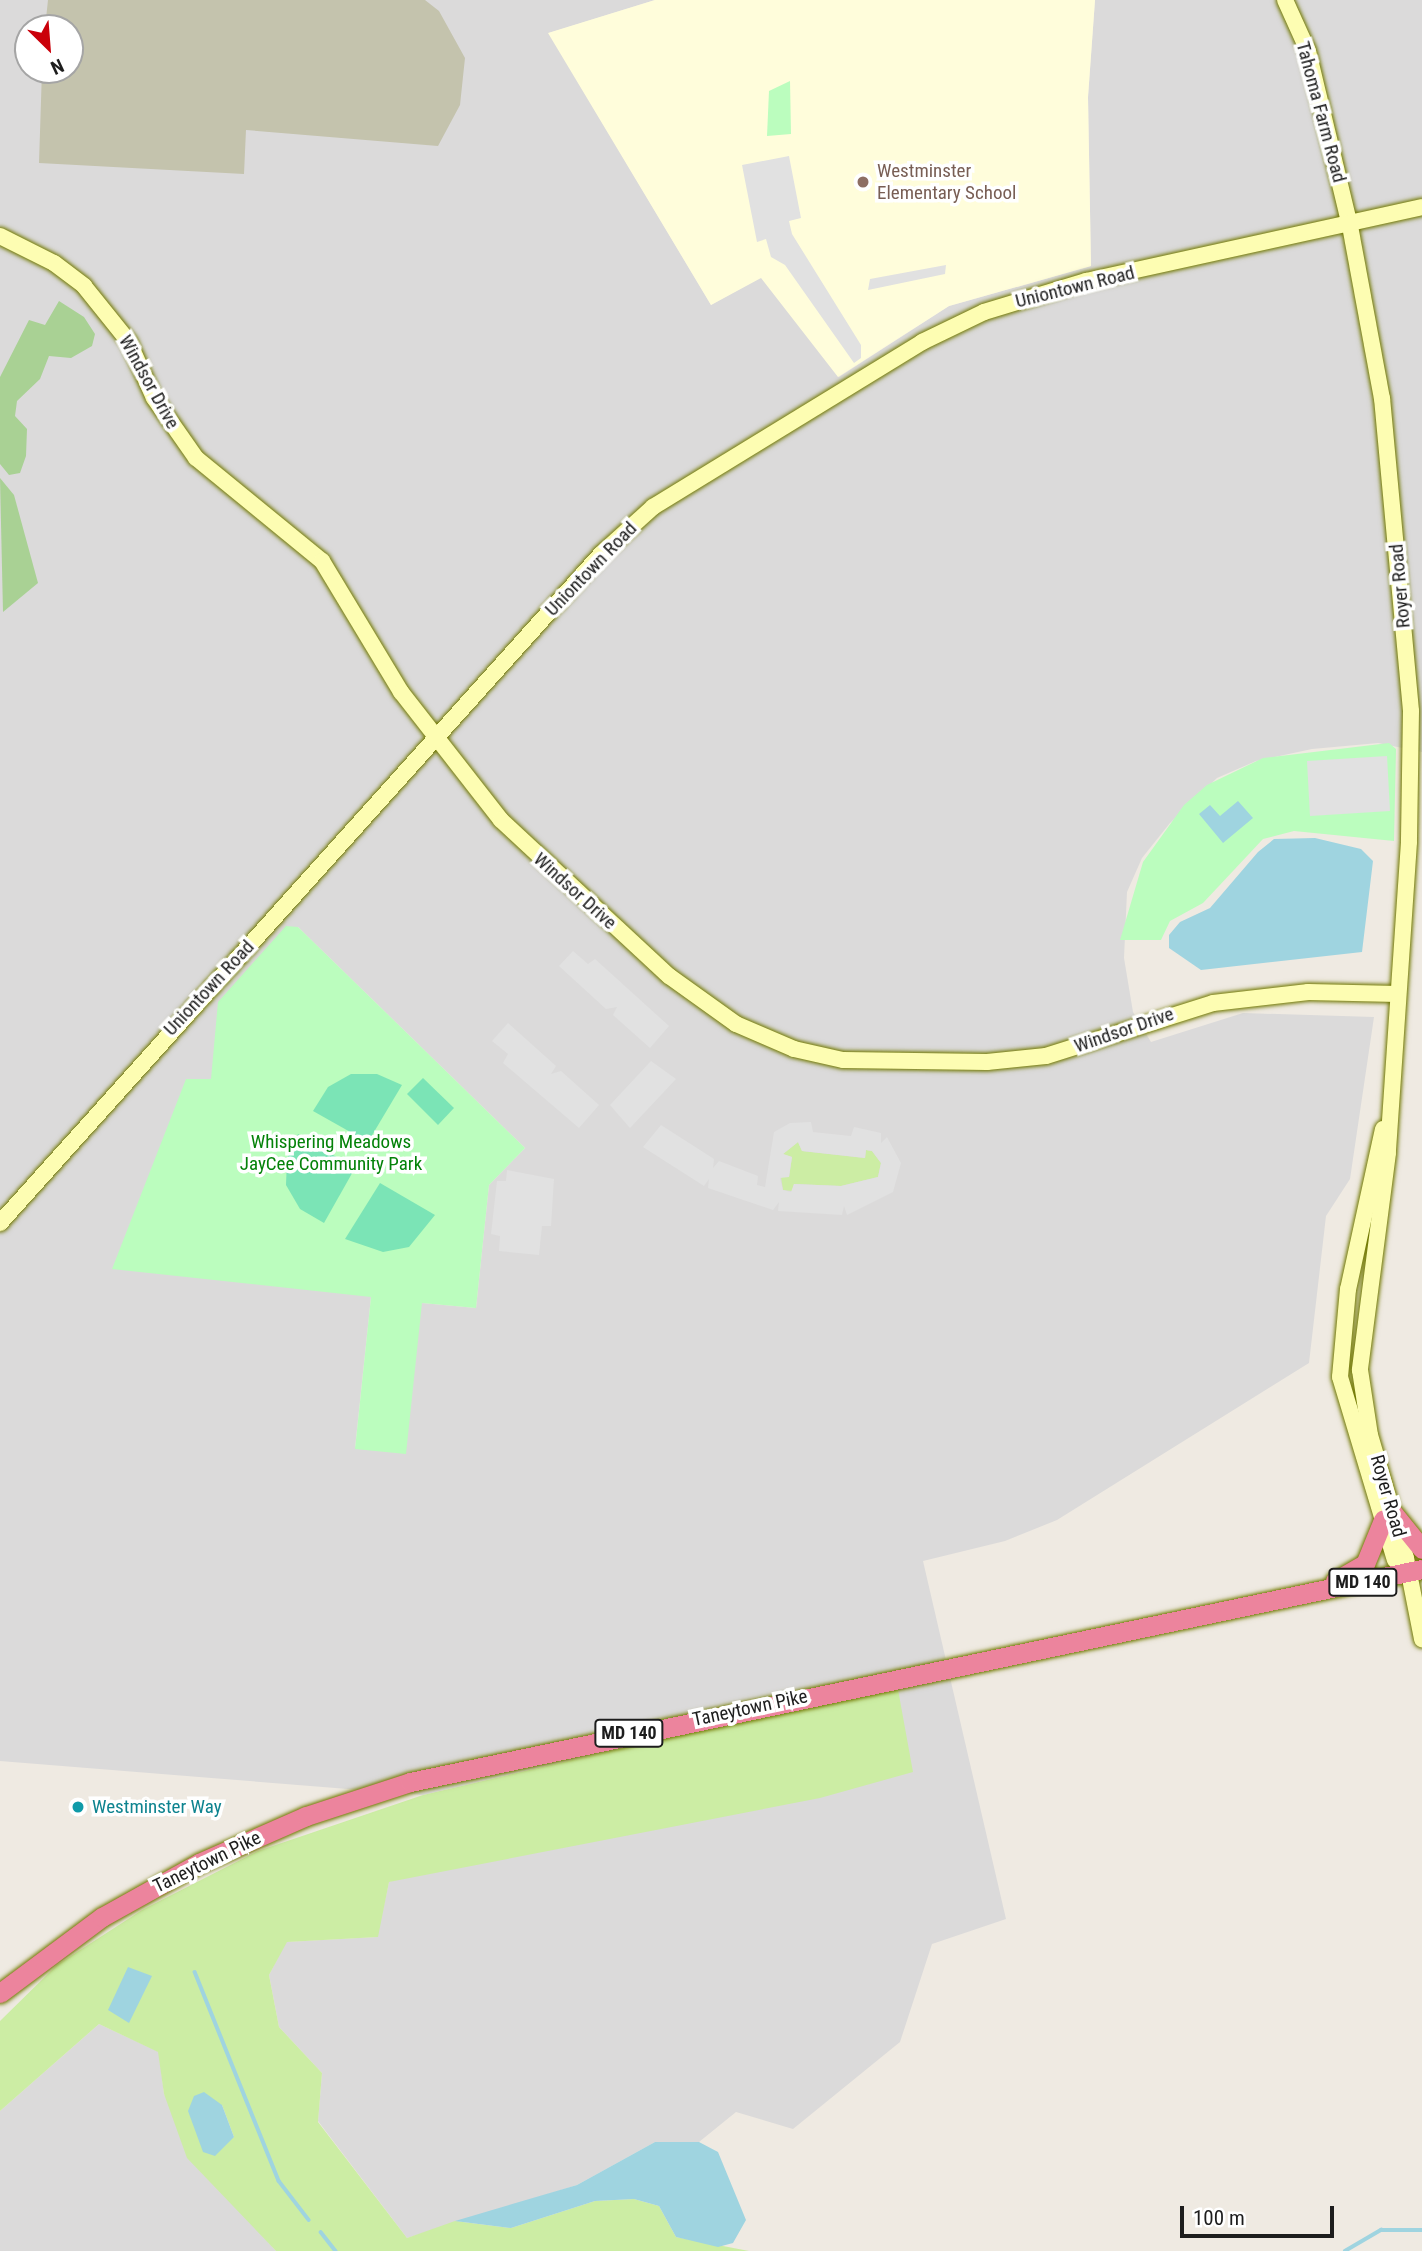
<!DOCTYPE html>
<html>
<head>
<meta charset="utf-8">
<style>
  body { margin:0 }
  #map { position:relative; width:1422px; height:2251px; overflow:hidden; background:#efeae2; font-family:"Roboto Condensed",sans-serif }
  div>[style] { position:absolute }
  .residential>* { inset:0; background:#dbdada }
  .education>* { inset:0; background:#fffddb }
  .construction>* { inset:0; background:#c4c3ad }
  .grass>* { inset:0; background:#cceda4 }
  .forest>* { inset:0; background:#a9d194 }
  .park>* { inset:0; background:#bbfdbe }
  .pitch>* { inset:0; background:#7be4b6 }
  .parking>* { inset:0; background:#e1e1e1 }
  .water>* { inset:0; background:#9fd4e0 }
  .stream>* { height:3.5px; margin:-1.75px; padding:0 1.75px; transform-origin:1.75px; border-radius:1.75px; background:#9fd4e0 }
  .roads { filter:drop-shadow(0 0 2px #717800) drop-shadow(0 0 2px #717800) }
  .secondary>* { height:16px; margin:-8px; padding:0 8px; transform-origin:8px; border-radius:8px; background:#fdfdb2 }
  .highway>* { height:19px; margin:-9.5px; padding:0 9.5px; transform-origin:9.5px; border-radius:9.5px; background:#ec849d }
  .dots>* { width:19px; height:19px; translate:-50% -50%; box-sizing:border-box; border:4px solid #fff; border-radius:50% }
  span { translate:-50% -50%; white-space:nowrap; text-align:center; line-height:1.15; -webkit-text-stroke:7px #fff; paint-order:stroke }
  .shield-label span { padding:2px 5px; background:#fff; border:2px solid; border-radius:5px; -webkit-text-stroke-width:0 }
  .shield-label { font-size:18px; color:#1d1d1d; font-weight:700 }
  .street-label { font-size:19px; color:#1d1d1d }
  .education-label { font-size:19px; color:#785e54 }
  .left { translate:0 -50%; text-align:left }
  .park-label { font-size:19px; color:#048209 }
  .culture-label { font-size:19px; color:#0d838f }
  .north { position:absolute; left:14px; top:14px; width:70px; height:70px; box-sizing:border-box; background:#fff; border:2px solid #a5a5a5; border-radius:50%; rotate:155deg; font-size:19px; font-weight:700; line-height:28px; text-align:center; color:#1d1d1d }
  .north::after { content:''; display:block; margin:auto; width:24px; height:32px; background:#ca000a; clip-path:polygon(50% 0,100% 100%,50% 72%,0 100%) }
  .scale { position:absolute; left:1180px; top:2206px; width:154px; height:32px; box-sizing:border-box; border:4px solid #1d1d1d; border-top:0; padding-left:9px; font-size:21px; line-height:24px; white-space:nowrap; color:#1d1d1d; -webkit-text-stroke:5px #fff; paint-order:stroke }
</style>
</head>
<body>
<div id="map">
  <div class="residential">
    <i style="clip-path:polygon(evenodd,0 0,655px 0,549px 33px,711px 305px,761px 277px,839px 377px,949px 306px,1091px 266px,1088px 97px,1095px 0,1422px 0,1422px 752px,1378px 743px,1312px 749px,1256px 761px,1217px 778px,1170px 823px,1142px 858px,1127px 892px,1124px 958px,1133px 1012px,1151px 1042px,1243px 1013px,1374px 1017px,1350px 1179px,1326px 1216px,1309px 1363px,1057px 1520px,1005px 1541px,923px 1561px,1006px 1919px,932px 1944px,900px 2042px,793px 2129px,736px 2112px,699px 2142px,655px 2142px,577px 2185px,407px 2238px,318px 2121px,322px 2073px,279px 2027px,269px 1975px,286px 1942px,377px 1937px,389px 1882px,897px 1684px,423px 1795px,0 1761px,0 0,28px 28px,70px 28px,70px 70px,28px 70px,28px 28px,0 0,298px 927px,525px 1148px,489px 1185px,476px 1308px,422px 1303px,355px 1448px,371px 1297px,186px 1079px,211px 1080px,298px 927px)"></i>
    <i style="clip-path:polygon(99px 2024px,159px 2052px,164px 2094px,215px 2184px,276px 2251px,0 2251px,0 2111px)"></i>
  </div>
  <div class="education">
    <i style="clip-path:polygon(655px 0,1095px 0,1088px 97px,1091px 266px,949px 306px,838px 377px,761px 278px,711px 305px,548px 33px)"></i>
  </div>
  <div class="construction">
    <i style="clip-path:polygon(48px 0,425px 0,439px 11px,465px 58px,460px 105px,438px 146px,246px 130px,244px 174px,39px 163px,42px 70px,70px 70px,70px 28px,45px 28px)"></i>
  </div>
  <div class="grass">
    <i style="clip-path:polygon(798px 1142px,802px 1151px,865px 1158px,866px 1150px,872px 1151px,881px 1163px,878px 1177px,841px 1186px,794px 1184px,792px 1191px,783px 1190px,781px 1177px,789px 1177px,792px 1157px,783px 1154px)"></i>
    <i style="clip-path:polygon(evenodd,897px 1684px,913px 1772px,820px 1798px,389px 1882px,378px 1937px,287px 1942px,269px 1975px,279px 2027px,322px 2073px,318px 2122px,407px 2238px,455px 2221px,511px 2228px,595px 2201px,634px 2199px,659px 2206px,676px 2237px,749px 2251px,276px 2251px,187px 2158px,164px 2094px,158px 2052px,99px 2024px,0 2111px,0 2021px,57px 1965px,142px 1910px,258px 1851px,423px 1795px,897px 1684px,222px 2105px,234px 2137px,203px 2152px,222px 2105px)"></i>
  </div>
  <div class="forest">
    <i style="clip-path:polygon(59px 301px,84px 317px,95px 334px,92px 346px,71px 358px,49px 356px,40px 379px,17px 401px,15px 416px,27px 429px,26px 456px,20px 473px,9px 475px,0 464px,0 377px,29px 320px,45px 325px)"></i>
    <i style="clip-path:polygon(0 478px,14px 495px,38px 583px,3px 612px)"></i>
  </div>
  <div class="park">
    <i style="clip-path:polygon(790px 81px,791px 134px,767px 136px,769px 91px)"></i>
    <i style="clip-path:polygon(1389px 743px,1396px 749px,1394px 841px,1294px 831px,1263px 839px,1203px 903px,1170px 921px,1161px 940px,1120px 940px,1143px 862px,1184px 805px,1207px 785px,1263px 758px)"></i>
    <i style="clip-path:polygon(286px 926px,298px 927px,525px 1148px,489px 1185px,476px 1308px,422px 1303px,406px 1454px,355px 1449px,371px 1297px,112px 1269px,186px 1079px,211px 1079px,218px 1002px)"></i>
  </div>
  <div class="pitch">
    <i style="clip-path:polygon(351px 1074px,377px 1074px,402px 1085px,368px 1142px,313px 1111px,328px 1087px)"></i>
    <i style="clip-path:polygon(423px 1078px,454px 1108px,438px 1125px,407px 1094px)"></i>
    <i style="clip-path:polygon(298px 1134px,355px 1168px,324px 1223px,300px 1209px,286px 1185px,287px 1159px)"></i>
    <i style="clip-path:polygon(380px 1183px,435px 1215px,409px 1247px,383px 1252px,345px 1239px)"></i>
  </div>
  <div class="parking">
    <i style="clip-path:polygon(789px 156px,801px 218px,789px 221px,792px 234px,861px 345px,861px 358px,854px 363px,785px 265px,771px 257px,766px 239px,757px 242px,742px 165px)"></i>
    <i style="clip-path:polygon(946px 265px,945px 274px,868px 290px,870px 279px)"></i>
    <i style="clip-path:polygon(1387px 756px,1390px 811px,1310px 816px,1307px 761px)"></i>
    <i style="clip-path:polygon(573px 951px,588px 964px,595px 959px,669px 1026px,650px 1048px,613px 1015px,617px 1007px,606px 1009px,559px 966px)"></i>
    <i style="clip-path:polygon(508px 1023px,556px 1066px,551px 1074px,561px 1071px,599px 1105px,579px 1128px,503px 1063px,508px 1054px,492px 1041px)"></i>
    <i style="clip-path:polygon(651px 1061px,676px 1079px,630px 1128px,610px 1105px)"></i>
    <i style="clip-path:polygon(evenodd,811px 1122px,813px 1132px,851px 1136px,854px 1127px,881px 1133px,881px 1143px,887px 1137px,901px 1163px,893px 1192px,847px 1215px,844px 1206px,842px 1215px,778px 1211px,779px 1202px,773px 1210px,708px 1188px,709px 1179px,704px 1186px,643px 1147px,661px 1125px,714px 1159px,713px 1168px,719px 1161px,758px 1176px,757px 1185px,765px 1187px,774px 1132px,790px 1123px,811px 1122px,798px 1142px,802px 1151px,865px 1158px,866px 1150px,872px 1151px,881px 1163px,878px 1177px,841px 1186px,794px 1184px,791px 1192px,783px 1190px,780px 1178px,789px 1177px,792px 1157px,783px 1154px,798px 1142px)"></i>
    <i style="clip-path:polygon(507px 1170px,554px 1179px,551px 1226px,542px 1226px,539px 1255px,499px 1251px,500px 1236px,491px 1234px,497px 1181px,506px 1181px)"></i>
  </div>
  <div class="water">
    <i style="clip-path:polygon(1238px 801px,1253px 818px,1223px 843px,1199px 814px,1210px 805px,1220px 816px)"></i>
    <i style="clip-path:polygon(1315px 838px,1361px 849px,1373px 861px,1362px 952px,1201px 970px,1169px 948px,1169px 935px,1180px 922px,1210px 908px,1258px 852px,1274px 839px)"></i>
    <i style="clip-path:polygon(128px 1967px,152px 1976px,129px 2023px,108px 2010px)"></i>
    <i style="clip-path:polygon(204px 2092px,222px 2105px,234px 2137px,215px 2156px,203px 2152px,188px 2111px,194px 2096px)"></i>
    <i style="clip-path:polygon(655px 2142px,699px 2142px,718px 2152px,746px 2220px,733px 2243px,718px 2247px,676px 2237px,659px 2206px,634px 2199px,595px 2201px,511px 2228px,455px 2221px,577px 2185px)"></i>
  </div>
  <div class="stream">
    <i style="left:195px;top:1972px;width:225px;rotate:68.1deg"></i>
    <i style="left:279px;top:2181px;width:49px;rotate:52.4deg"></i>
    <i style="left:321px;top:2232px;width:24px;rotate:52deg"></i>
    <i style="left:1345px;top:2251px;width:42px;rotate:-30.3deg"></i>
    <i style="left:1381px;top:2230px;width:41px"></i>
  </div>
  <div class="roads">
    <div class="secondary">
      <i style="left:1285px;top:0;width:56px;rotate:65.7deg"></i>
      <i style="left:1308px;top:51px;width:180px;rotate:76.5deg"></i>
      <i style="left:1350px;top:226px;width:175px;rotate:79.5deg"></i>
      <i style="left:1382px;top:398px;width:314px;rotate:84.7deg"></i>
      <i style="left:1411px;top:711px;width:131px;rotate:90.9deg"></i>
      <i style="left:1409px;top:842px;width:312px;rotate:93.9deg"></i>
      <i style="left:1388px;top:1153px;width:219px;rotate:97.4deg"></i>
      <i style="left:1360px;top:1370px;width:66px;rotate:81.3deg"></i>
      <i style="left:1370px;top:1435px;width:128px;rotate:73.7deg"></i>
      <i style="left:1406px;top:1558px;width:83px;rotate:78.8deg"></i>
      <i style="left:0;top:236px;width:60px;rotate:26.6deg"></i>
      <i style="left:54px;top:263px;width:38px;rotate:37deg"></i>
      <i style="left:84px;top:286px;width:72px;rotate:51.2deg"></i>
      <i style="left:129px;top:342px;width:61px;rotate:65.9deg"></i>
      <i style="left:154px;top:398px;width:73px;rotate:55deg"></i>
      <i style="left:196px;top:458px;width:163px;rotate:39.3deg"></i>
      <i style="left:322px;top:561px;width:153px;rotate:58.9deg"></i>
      <i style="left:401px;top:692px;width:162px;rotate:52deg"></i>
      <i style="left:501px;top:820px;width:229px;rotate:42.9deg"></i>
      <i style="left:669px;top:976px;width:82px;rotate:35.6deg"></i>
      <i style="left:736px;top:1024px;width:63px;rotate:23.3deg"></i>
      <i style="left:794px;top:1049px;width:50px;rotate:12.7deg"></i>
      <i style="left:843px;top:1060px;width:144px;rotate:0.8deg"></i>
      <i style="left:987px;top:1062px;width:59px;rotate:-5.8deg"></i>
      <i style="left:1046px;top:1056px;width:175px;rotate:-17.6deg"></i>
      <i style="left:1213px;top:1003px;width:96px;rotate:-6.6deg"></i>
      <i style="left:1308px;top:992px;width:90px;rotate:1.3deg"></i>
      <i style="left:1383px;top:1129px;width:164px;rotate:102.3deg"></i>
      <i style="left:1348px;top:1289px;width:88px;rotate:95.2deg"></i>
      <i style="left:1340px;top:1377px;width:191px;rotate:73.3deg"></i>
      <i style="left:0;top:1223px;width:899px;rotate:-48.06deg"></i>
      <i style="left:601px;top:554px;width:70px;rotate:-42.1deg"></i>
      <i style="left:653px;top:507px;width:316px;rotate:-31.5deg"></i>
      <i style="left:922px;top:342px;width:69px;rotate:-25.8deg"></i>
      <i style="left:984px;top:312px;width:107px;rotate:-16.9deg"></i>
      <i style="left:1086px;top:281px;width:344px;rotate:-12.4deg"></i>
    </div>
    <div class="highway">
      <i style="left:1393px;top:1513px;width:46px;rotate:51.1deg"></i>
      <i style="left:1335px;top:1581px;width:34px;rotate:-30deg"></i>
      <i style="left:1365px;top:1564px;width:48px;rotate:-67.8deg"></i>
      <i style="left:0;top:1993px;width:127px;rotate:-36.7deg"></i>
      <i style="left:102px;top:1917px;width:111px;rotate:-29.1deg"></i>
      <i style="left:199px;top:1863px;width:117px;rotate:-23.7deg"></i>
      <i style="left:306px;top:1816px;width:109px;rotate:-18.1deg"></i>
      <i style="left:410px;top:1782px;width:1034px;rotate:-11.89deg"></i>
    </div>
  </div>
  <div class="dots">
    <i style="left:863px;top:182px;background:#8d6e63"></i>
    <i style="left:78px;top:1807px;background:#0f9aa8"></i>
  </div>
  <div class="shield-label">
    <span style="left:1363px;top:1582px">MD 140</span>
    <span style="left:629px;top:1733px">MD 140</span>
  </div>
  <div class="street-label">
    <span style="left:1321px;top:112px;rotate:75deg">Tahoma Farm Road</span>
    <span style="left:1075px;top:287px;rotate:-14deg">Uniontown Road</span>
    <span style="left:149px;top:382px;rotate:61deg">Windsor Drive</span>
    <span style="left:591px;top:569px;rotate:-46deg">Uniontown Road</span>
    <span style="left:1400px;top:586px;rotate:-95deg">Royer Road</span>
    <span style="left:575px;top:891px;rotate:42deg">Windsor Drive</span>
    <span style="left:209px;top:988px;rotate:-47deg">Uniontown Road</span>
    <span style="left:1124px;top:1030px;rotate:-19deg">Windsor Drive</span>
    <span style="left:1388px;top:1496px;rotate:74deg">Royer Road</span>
    <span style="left:750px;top:1708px;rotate:-12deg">Taneytown Pike</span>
    <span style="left:207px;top:1862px;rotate:-26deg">Taneytown Pike</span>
  </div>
  <div class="education-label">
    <span class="left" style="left:877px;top:182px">Westminster<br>Elementary School</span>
  </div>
  <div class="park-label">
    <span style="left:331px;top:1153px">Whispering Meadows<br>JayCee Community Park</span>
  </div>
  <div class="culture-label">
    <span class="left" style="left:92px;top:1807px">Westminster Way</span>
  </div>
  <div class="north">N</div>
  <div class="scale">100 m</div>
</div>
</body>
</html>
